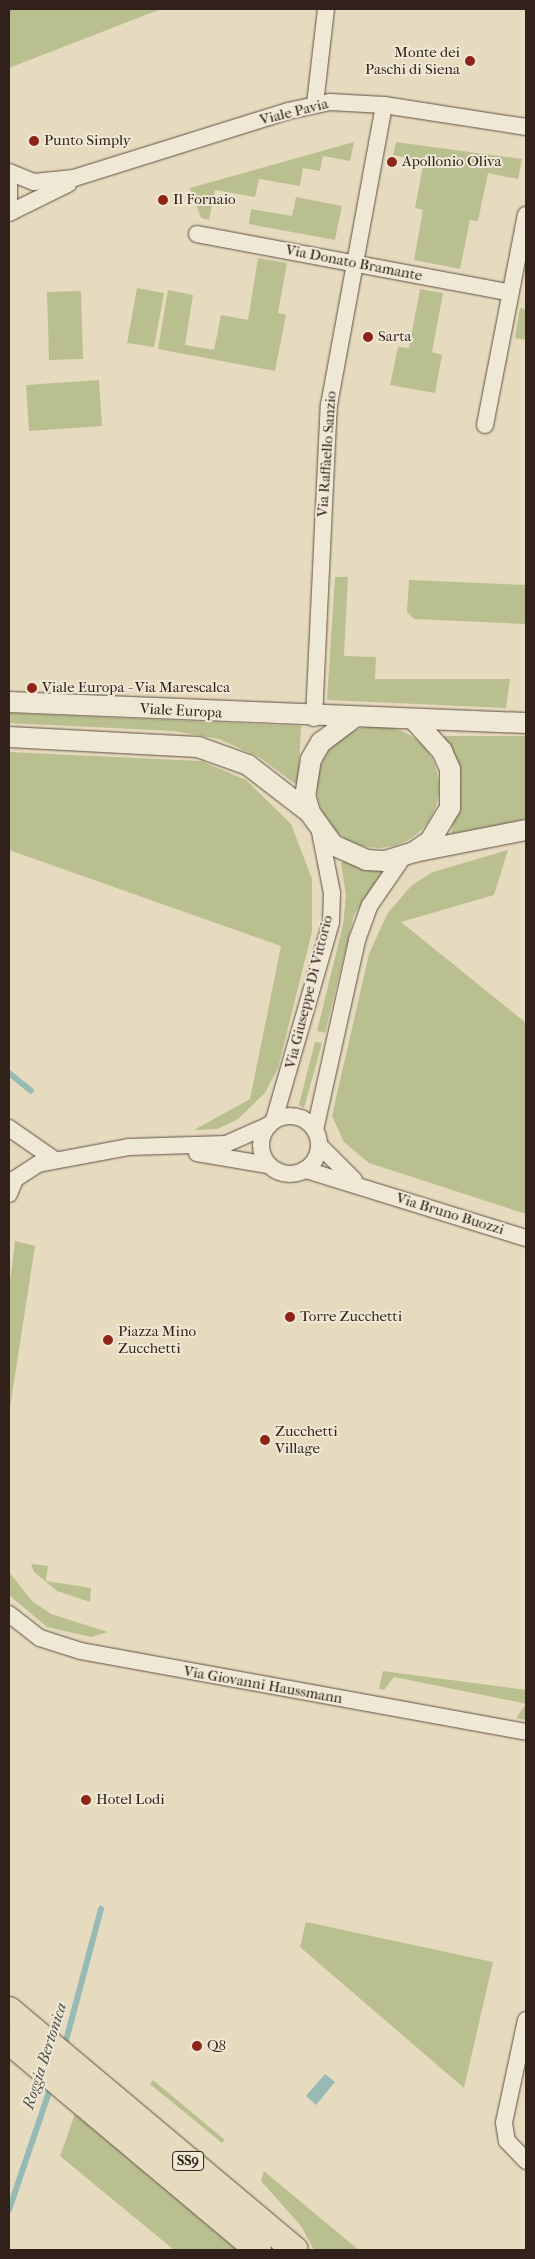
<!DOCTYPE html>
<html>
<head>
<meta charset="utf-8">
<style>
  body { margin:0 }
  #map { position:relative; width:535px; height:2259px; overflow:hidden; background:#e7dbbf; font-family:"IM FELL French Canon",serif }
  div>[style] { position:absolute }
  .green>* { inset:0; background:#b9bf8f }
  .round { border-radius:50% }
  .water>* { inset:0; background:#97bbb4 }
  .stream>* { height:6px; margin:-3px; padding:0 3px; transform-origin:3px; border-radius:3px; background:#97bbb4 }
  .roads { filter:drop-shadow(0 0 1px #5f5044) drop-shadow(0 0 1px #5f5044) }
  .minor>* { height:16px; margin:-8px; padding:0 8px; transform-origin:8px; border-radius:8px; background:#efe8d5 }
  .minor>.ring { margin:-8px; padding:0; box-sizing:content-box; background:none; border:16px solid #efe8d5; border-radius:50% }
  .tertiary>* { height:20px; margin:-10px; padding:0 10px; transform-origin:10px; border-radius:10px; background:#efe8d5 }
  .trunk>* { height:26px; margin:-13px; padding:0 13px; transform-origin:13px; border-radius:13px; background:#e7dbbf }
  .dots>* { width:14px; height:14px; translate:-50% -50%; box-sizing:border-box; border:2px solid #efe8d5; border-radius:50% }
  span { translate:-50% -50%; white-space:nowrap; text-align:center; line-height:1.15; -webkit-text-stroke:4px #efe8d5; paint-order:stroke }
  .shield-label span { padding:1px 4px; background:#efe8d5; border:1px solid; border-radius:4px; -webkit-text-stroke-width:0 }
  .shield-label { font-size:14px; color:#32211b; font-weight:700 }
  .poi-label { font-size:15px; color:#32211b }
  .right { translate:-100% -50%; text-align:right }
  .left { translate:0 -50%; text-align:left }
  .street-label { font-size:15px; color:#32211b }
  .water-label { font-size:16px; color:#504f49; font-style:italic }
  .frame { position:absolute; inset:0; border:10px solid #32211b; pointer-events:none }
</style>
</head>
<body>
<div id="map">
  <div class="green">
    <i style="clip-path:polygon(9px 9px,161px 9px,9px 68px)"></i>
    <i style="clip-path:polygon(354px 142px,350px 161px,323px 156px,320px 171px,303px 168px,300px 186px,259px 179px,255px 197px,215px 190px,209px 220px,201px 218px,190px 188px)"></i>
    <i style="clip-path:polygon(396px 142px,522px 159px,518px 179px,488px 173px,478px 221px,470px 220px,460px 269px,414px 260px,423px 210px,415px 208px,424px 161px,393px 155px)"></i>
    <i style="clip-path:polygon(296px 197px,342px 206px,335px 240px,249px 224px,251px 209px,292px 216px)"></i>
    <i style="clip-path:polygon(258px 258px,287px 263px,278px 313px,286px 315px,275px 371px,158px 349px,168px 290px,193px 295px,185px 345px,214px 350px,221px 315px,248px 320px)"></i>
    <i style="clip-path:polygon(137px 288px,164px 293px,154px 347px,127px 343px)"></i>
    <i style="clip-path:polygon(420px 289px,443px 293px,432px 352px,442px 355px,435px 393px,390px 385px,398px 347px,409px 348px)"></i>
    <i style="clip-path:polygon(81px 291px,83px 359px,49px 360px,47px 292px)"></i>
    <i style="clip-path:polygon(520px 308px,526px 309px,526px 340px,515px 338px)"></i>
    <i style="clip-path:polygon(99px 380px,102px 426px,29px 431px,26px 385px)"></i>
    <i style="clip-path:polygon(335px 577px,348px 577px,344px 656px,376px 657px,375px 679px,510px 679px,506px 708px,327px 700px)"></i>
    <i style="clip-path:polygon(409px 580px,526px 585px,526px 624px,414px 619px,407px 612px)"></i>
    <i style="clip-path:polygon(9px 713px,301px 726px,298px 786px,259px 757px,219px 739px,174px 731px,9px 723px)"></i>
    <i class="round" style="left:317px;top:726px;width:122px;height:122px"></i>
    <i style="clip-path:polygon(443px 736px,526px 736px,526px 819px,451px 834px,461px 780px)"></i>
    <i style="clip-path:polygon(9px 752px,201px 761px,246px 780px,291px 824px,312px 879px,312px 932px,278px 1068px,265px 1093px,238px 1119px,217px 1129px,194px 1130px,250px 1099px,281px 946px,9px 850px)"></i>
    <i style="clip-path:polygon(508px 850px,494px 895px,401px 922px,526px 1023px,526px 1214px,369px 1163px,344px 1142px,332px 1116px,369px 954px,387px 914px,412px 885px,433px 872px)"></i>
    <i style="clip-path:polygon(344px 861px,383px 872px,354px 915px,325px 1033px,317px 1031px,343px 925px,346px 895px,341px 863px)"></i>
    <i style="clip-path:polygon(315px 1042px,322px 1043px,304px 1108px,299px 1105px)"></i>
    <i style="clip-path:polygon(15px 1241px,35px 1246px,9px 1414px,9px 1290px)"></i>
    <i style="clip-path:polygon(31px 1564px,48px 1566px,46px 1581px,91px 1588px,90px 1602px,57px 1591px,34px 1572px)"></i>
    <i style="clip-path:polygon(9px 1572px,32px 1601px,51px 1614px,108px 1632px,91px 1637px,47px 1627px,9px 1595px)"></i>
    <i style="clip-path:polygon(383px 1671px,526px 1690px,526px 1720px,516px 1718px,526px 1704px,518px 1702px,394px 1677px,384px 1690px,379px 1689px)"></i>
    <i style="clip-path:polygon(306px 1922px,493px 1962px,464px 2088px,300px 1947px)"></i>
    <i style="clip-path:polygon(153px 2080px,225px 2140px,222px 2143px,150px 2084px)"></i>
    <i style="clip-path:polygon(75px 2114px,237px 2250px,174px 2250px,60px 2156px)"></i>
    <i style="clip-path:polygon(264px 2171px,313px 2212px,359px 2250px,314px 2250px,301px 2226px,261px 2181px)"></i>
  </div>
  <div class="water">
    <i style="clip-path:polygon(325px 2074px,335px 2082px,316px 2105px,306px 2096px)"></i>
  </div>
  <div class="stream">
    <i style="left:9px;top:1073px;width:28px;rotate:39deg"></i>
    <i style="left:64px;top:2048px;width:144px;rotate:-75.1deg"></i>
    <i style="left:9px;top:2210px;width:131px;rotate:-71.3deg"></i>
  </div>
  <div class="roads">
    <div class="minor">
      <i style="left:315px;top:104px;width:96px;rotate:-83.4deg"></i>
      <i style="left:9px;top:172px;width:27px;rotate:22deg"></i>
      <i style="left:34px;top:182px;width:40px;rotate:-5.7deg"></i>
      <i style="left:74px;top:178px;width:224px;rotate:-17.4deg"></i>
      <i style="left:288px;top:111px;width:43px;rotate:-12.1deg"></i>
      <i style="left:330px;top:102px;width:54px;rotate:3.2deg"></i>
      <i style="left:384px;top:105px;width:144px;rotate:8.8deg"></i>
      <i style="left:9px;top:178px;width:32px;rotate:90deg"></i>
      <i style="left:9px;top:213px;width:66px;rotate:-26.2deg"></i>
      <i style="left:197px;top:234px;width:319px;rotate:10.6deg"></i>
      <i style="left:485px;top:425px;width:214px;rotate:-79deg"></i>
      <i style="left:314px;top:718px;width:313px;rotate:-87.3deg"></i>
      <i style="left:329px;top:405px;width:305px;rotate:-79.6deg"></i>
      <i class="ring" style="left:261px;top:1116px;width:42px;height:42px"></i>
      <i style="left:274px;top:1120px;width:206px;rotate:-73.9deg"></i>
      <i style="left:331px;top:922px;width:29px;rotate:-88deg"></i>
      <i style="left:332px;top:893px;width:62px;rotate:-101.1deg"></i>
      <i style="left:9px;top:1128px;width:56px;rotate:34.8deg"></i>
      <i style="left:315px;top:1130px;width:195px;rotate:-77.5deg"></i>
      <i style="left:357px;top:940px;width:37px;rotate:-70deg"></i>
      <i style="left:370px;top:905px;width:58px;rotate:-55.5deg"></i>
      <i style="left:320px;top:1146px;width:48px;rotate:45deg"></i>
      <i style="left:197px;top:1153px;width:72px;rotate:9.6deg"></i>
      <i style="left:306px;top:1170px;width:230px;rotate:17.2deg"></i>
      <i style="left:9px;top:1194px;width:16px;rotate:-68deg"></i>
      <i style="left:15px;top:1179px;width:27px;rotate:-33deg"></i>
      <i style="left:38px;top:1164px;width:93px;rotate:-10.6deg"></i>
      <i style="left:129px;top:1147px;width:97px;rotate:-1.8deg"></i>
      <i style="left:226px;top:1144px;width:47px;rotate:-23.8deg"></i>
      <i style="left:9px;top:1614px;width:39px;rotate:38deg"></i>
      <i style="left:40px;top:1638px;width:43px;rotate:17.6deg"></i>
      <i style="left:81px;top:1651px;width:452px;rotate:10.3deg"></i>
      <i style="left:526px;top:2020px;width:105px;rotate:102.1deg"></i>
      <i style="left:504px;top:2123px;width:18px;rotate:81deg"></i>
      <i style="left:507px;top:2141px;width:28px;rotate:46deg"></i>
    </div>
    <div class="tertiary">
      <i style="left:9px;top:702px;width:517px;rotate:2.33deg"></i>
      <i style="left:352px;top:719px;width:39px;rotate:143deg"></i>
      <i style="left:321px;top:742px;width:20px;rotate:120deg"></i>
      <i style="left:311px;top:759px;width:36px;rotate:99deg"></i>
      <i style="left:305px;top:795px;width:19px;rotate:74deg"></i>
      <i style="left:310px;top:813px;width:39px;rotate:54deg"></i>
      <i style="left:333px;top:845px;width:36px;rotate:24deg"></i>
      <i style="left:366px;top:860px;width:19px;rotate:3deg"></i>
      <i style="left:385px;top:861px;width:30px;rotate:-17deg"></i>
      <i style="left:414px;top:852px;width:19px;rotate:-35deg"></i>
      <i style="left:430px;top:841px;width:39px;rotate:-59deg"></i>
      <i style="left:450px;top:808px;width:39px;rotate:-90deg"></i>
      <i style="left:450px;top:769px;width:20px;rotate:-114deg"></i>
      <i style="left:442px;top:751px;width:40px;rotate:-132deg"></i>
      <i style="left:9px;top:737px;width:189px;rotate:3deg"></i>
      <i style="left:198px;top:747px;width:53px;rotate:19.8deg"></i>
      <i style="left:248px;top:765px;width:78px;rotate:37.7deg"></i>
      <i style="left:414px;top:852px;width:114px;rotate:-11.1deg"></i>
    </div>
    <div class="trunk">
      <i style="left:9px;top:2010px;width:373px;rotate:40deg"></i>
      <i style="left:9px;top:2041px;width:325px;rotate:40deg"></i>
    </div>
  </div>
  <div class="dots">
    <i style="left:470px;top:61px;background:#8f2418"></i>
    <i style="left:34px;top:141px;background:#8f2418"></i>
    <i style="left:392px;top:162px;background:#8f2418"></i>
    <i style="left:163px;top:200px;background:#8f2418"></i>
    <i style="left:368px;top:337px;background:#8f2418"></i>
    <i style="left:32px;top:688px;background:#8f2418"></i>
    <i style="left:290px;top:1317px;background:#8f2418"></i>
    <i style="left:108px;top:1340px;background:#8f2418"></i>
    <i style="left:265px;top:1440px;background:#8f2418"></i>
    <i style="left:86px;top:1800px;background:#8f2418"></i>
    <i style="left:197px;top:2046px;background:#8f2418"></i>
  </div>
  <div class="shield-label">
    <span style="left:188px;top:2161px">SS9</span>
  </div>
  <div class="poi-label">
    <span class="right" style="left:460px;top:61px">Monte dei<br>Paschi di Siena</span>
    <span class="left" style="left:44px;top:141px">Punto Simply</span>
    <span class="left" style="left:402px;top:162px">Apollonio Oliva</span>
    <span class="left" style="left:173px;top:200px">Il Fornaio</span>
    <span class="left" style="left:378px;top:337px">Sarta</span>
    <span class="left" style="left:42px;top:688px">Viale Europa - Via Marescalca</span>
    <span class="left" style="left:300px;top:1317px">Torre Zucchetti</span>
    <span class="left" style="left:118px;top:1340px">Piazza Mino<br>Zucchetti</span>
    <span class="left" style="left:275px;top:1440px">Zucchetti<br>Village</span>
    <span class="left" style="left:96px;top:1800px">Hotel Lodi</span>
    <span class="left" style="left:207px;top:2046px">Q8</span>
  </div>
  <div class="street-label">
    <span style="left:294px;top:112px;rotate:-14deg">Viale Pavia</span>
    <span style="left:354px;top:263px;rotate:11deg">Via Donato Bramante</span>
    <span style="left:327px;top:454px;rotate:-86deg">Via Raffaello Sanzio</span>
    <span style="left:181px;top:711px;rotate:3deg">Viale Europa</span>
    <span style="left:309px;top:992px;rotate:-76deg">Via Giuseppe Di Vittorio</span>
    <span style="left:450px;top:1214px;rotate:17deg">Via Bruno Buozzi</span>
    <span style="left:263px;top:1685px;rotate:10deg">Via Giovanni Haussmann</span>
  </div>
  <div class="water-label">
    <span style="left:45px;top:2056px;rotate:-72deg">Roggia Bertonica</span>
  </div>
  <div class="frame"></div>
</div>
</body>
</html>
